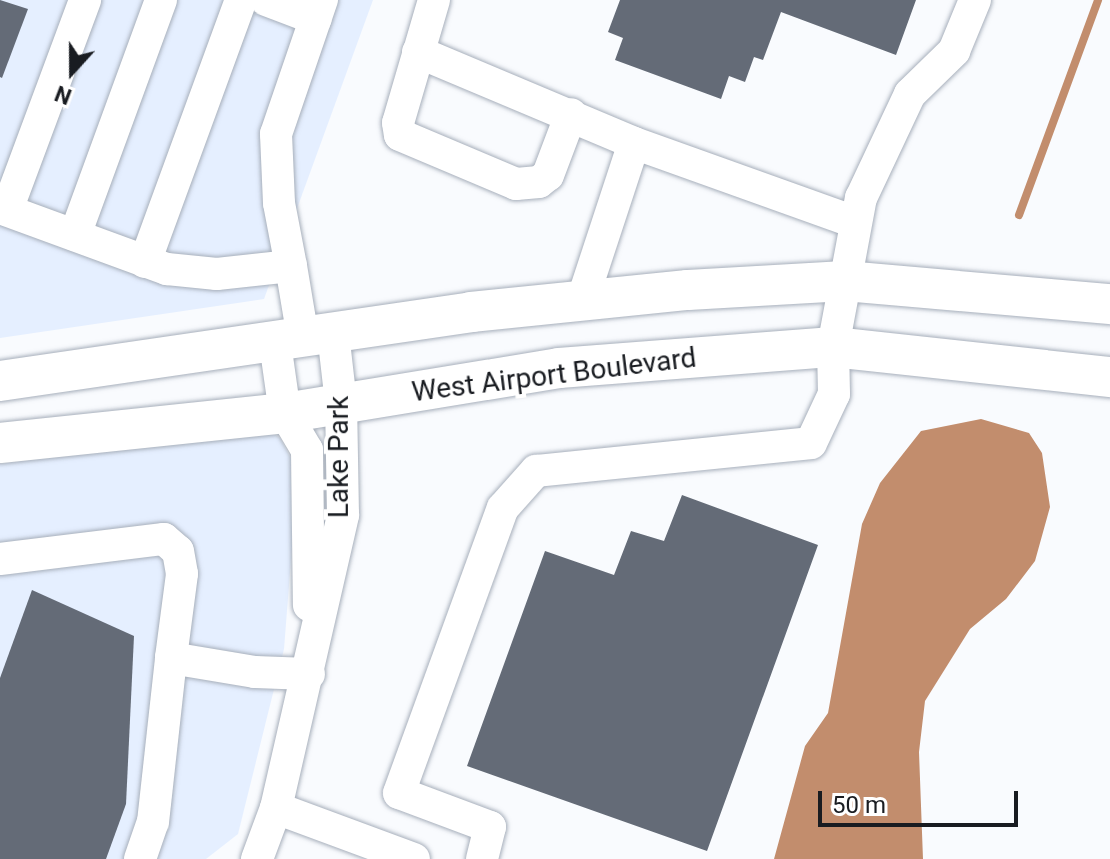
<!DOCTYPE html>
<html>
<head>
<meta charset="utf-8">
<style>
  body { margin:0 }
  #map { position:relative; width:1110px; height:859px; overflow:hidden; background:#f9fbfe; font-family:Roboto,sans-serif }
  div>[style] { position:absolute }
  .built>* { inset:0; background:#e5efff }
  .water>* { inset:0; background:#c28d6d }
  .stream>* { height:8px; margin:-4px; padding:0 4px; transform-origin:4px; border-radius:4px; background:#c28d6d }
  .building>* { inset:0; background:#646b77 }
  .roads { filter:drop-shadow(0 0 2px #a7afbb) drop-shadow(0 0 2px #a7afbb) }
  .minor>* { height:32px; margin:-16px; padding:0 16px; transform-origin:16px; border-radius:16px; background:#fff }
  .major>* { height:40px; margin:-20px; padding:0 20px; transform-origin:20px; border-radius:20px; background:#fff }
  span { translate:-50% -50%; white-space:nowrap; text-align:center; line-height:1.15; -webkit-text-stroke:8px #fff; paint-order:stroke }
  .street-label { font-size:28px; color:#191c21 }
  .north { position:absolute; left:32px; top:32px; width:80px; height:80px; -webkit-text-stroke:6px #fff; paint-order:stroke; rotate:201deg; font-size:22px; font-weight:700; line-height:32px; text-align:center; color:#191c21 }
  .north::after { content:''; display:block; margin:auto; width:28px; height:36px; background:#191c21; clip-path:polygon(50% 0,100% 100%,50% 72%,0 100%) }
  .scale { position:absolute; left:818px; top:791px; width:200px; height:36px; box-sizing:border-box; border:4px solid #191c21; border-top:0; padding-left:10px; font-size:24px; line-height:28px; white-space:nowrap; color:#191c21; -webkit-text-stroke:6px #fff; paint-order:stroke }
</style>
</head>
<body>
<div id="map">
  <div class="built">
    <i style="clip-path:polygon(0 0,373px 0,264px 299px,0 338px)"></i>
    <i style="clip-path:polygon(262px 427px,280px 438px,291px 459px,293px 534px,284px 649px,238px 834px,206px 859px,0 859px,0 464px)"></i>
  </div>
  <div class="water">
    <i style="clip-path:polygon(981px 419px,1029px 433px,1042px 453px,1050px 507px,1035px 561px,1006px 599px,970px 629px,925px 701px,919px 752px,923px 859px,774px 859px,805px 746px,828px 713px,862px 524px,880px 483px,921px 431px)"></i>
  </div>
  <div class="stream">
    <i style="left:1019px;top:215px;width:229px;rotate:-69.8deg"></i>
  </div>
  <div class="building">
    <i style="clip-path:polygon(0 0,28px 9px,2px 78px,0 77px)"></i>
    <i style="clip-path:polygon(620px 0,916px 0,896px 55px,781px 12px,763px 60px,754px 57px,745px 82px,729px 76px,721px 99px,615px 60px,623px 38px,608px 32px)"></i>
    <i style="clip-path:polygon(682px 495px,818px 545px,707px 851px,467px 766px,545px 551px,614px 575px,631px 531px,664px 541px)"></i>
    <i style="clip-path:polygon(32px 590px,134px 636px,126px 804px,106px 859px,0 859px,0 678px)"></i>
  </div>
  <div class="roads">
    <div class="minor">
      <i style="left:266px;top:0;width:53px;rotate:20.8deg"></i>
      <i style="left:434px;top:0;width:128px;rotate:106.3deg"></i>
      <i style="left:398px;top:123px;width:12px;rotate:81deg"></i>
      <i style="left:400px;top:135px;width:126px;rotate:22.9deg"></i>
      <i style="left:516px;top:184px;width:23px;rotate:-5deg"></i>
      <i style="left:539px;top:182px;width:11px;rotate:-38deg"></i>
      <i style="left:548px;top:175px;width:65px;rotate:-69.3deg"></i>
      <i style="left:418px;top:52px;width:234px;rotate:22.8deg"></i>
      <i style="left:634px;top:143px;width:235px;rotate:19.7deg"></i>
      <i style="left:0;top:208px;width:178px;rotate:20.1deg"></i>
      <i style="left:167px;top:269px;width:50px;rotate:5.7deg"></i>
      <i style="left:217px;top:274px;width:74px;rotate:-6.2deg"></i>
      <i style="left:291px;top:266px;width:73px;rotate:80.5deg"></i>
      <i style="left:7px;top:210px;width:224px;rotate:-69.6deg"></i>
      <i style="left:75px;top:235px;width:250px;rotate:-69.9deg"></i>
      <i style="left:145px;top:262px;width:279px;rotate:-69.9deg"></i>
      <i style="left:291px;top:266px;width:64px;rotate:-100.8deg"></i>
      <i style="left:279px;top:203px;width:69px;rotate:-92.5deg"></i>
      <i style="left:276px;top:134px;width:142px;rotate:-71.1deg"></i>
      <i style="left:583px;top:298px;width:163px;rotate:-71.8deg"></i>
      <i style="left:275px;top:343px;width:71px;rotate:81.9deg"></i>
      <i style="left:285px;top:413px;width:43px;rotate:59.3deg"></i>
      <i style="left:307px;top:450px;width:155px;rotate:89.3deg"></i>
      <i style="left:0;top:559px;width:165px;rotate:-7deg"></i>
      <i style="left:164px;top:539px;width:18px;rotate:41deg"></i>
      <i style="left:178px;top:551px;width:23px;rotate:80deg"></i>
      <i style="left:182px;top:574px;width:85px;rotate:97.5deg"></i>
      <i style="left:171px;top:658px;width:85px;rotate:9.5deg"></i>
      <i style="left:255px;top:672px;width:54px;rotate:2.1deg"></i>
      <i style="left:276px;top:808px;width:147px;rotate:20.3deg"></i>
      <i style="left:140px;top:859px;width:39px;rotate:-71deg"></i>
      <i style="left:153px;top:822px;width:165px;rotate:-83.7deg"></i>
      <i style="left:257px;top:859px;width:54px;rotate:-69.6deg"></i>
      <i style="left:276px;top:808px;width:301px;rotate:-77.1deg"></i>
      <i style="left:343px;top:515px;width:112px;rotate:-91deg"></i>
      <i style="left:341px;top:403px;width:70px;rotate:-96.5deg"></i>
      <i style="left:482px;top:859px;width:33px;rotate:-76deg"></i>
      <i style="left:490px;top:827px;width:97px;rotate:-159.5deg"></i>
      <i style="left:399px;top:793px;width:303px;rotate:-70deg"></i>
      <i style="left:503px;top:508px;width:50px;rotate:-48.3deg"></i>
      <i style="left:536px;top:471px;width:276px;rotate:-5.8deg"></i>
      <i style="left:811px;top:443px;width:54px;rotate:-64.9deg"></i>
      <i style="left:834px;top:394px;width:47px;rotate:-91.2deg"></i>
      <i style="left:833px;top:347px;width:152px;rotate:-79.4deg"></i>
      <i style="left:861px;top:198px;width:115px;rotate:-64.8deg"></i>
      <i style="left:910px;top:94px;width:62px;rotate:-44.3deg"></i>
      <i style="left:954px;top:51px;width:55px;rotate:-67.6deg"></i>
    </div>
    <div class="major">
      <i style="left:0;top:381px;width:476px;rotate:-8.3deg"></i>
      <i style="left:471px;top:312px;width:218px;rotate:-5.8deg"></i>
      <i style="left:688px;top:290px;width:157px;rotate:-3.3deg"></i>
      <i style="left:845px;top:281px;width:266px;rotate:5deg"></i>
      <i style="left:0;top:443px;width:287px;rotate:-6deg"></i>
      <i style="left:285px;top:413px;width:278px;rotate:-9.3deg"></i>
      <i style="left:559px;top:368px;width:275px;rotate:-4.4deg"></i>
      <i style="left:833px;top:347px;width:279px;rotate:6.2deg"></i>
    </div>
  </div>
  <div class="street-label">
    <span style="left:554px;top:375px;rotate:-7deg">West Airport Boulevard</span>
    <span style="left:339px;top:457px;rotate:-90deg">Lake Park</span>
  </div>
  <div class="north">N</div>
  <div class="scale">50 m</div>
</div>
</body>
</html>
